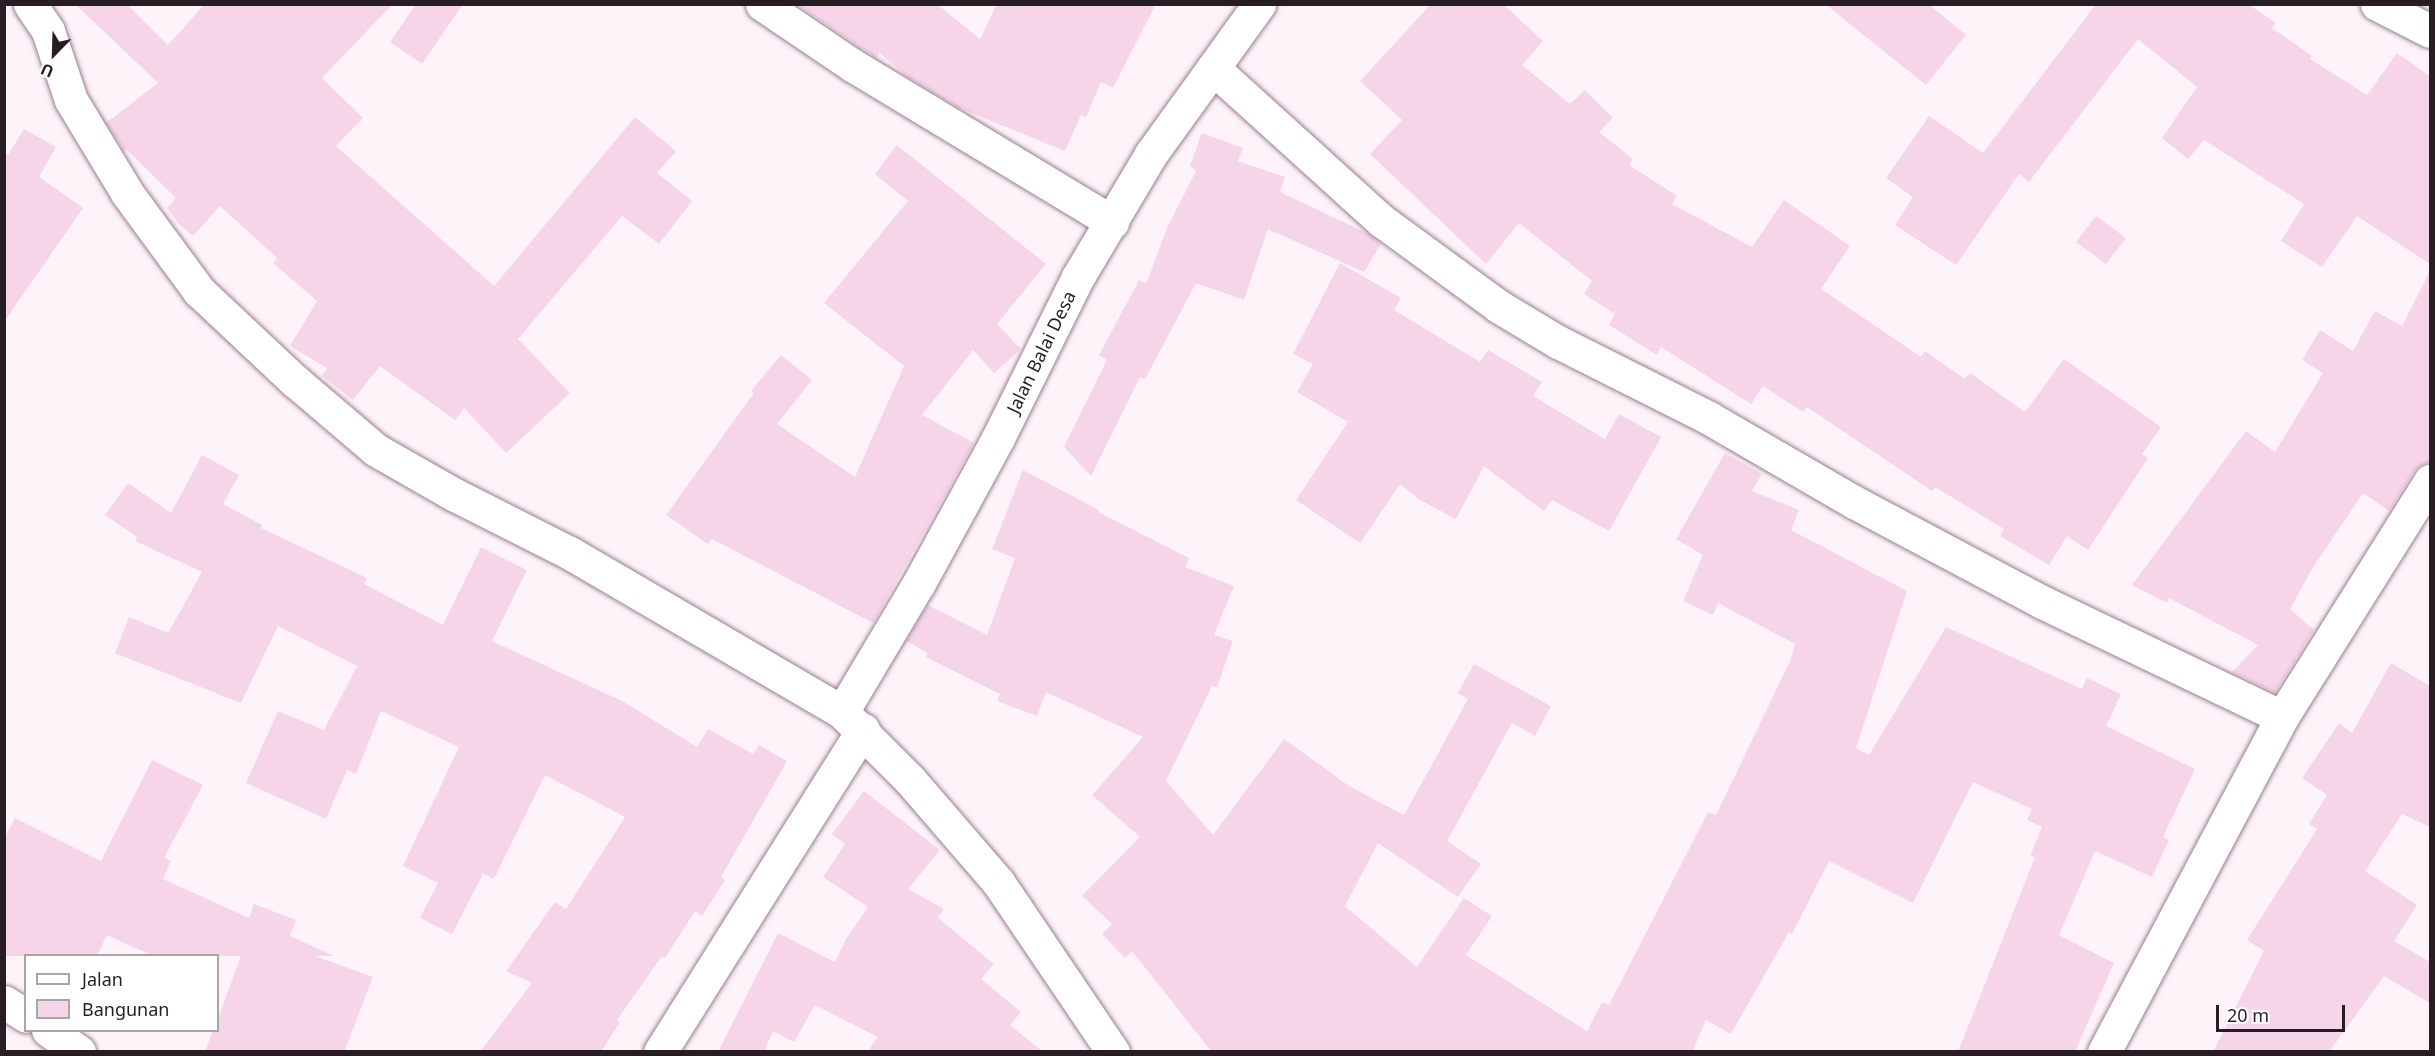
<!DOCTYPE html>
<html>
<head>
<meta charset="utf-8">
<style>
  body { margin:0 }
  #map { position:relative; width:2435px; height:1056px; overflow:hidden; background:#fef3f9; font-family:"Noto Sans",sans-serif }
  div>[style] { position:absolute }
  .building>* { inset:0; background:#f7d5e9 }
  .roads { filter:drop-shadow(0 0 2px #987e8d) drop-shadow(0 0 2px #987e8d) }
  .minor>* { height:33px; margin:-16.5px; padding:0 16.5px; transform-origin:16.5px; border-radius:16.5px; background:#fff }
  .major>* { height:33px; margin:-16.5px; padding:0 16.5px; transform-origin:16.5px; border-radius:16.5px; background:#fff }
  span { translate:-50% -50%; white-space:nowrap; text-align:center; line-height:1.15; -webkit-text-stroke:5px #fff; paint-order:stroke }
  .street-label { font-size:18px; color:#271d23 }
  .frame { position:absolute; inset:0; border:6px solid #271d23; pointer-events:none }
  .legend { position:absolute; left:24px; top:954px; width:195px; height:78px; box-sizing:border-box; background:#fff; border:2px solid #a9a5a7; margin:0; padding:8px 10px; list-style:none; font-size:18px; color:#271d23 }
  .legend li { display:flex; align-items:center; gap:12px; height:30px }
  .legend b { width:30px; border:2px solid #a9a5a7 }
  .north { position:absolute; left:24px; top:24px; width:60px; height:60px; -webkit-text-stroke:4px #fff; paint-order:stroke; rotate:203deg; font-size:16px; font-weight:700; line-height:24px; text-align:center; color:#271d23 }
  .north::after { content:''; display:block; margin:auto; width:21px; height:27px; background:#271d23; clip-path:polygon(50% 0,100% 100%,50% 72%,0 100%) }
  .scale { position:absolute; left:2216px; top:1005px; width:129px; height:27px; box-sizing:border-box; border:3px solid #271d23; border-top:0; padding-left:8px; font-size:18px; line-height:21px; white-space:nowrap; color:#271d23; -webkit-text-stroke:4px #fff; paint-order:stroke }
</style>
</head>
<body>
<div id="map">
  <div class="building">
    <i style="clip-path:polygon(75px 4px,127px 4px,168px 45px,205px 4px,393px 4px,322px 78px,363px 118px,336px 146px,494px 286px,635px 117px,676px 151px,657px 173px,692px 201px,659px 244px,622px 216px,518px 339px,570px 393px,506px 453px,464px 408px,455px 420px,380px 366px,353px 400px,322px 376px,327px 368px,290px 346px,317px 301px,273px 263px,277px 258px,220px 206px,193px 236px,179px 224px,167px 208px,176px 198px,126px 149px,124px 151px,106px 123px,158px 83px)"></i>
    <i style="clip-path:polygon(416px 4px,463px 4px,422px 64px,390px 42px)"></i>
    <i style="clip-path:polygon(796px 4px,937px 4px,980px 39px,997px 4px,1156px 4px,1113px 88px,1101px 82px,1086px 117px,1081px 115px,1065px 151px,959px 108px,909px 78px,880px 53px,876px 58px)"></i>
    <i style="clip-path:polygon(1431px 4px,1503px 4px,1543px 41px,1522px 65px,1570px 104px,1585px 90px,1613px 118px,1599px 132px,1633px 159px,1629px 165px,1677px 196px,1672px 204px,1752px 247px,1784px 200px,1850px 246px,1821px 289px,1921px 357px,1925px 351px,1965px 379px,1970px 373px,2025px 412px,2064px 359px,2161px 427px,2142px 454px,2148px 458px,2088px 550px,2067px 536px,2049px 565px,2000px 536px,2004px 529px,1935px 487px,1932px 491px,1807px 407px,1803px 412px,1763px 386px,1751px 404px,1661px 347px,1657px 355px,1609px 325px,1615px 314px,1584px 294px,1592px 281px,1519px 223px,1486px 264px,1370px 154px,1402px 120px,1360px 81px)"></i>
    <i style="clip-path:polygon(1825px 4px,1928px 4px,1966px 35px,1926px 85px)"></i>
    <i style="clip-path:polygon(2096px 4px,2248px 4px,2276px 23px,2272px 28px,2312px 56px,2310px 59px,2367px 95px,2397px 53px,2430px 76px,2430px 264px,2357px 216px,2322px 267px,2281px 241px,2304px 204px,2204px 140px,2188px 159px,2162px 138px,2197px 87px,2138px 39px,2029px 182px,2019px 174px,1956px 265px,1895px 225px,1913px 197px,1886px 178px,1929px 116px,1983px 153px)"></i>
    <i style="clip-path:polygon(24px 129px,56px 147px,39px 177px,83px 208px,4px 322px,4px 153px,8px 155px)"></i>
    <i style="clip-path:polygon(1202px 133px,1243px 148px,1238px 161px,1285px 177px,1280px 192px,1369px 234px,1381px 244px,1364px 272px,1268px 229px,1244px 300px,1196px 283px,1145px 379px,1140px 377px,1091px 476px,1064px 447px,1107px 360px,1099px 355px,1139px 280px,1146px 284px,1168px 226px,1196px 171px,1190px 166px)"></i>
    <i style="clip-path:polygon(897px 145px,1046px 264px,997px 324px,1021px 349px,994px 373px,973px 350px,922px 415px,974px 443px,873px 623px,712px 539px,708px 544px,666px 515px,754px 393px,751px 391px,781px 355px,812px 380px,777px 424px,855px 477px,904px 366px,824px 303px,908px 201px,875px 174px)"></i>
    <i style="clip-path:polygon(2096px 216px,2126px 238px,2106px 264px,2076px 242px)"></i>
    <i style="clip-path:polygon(1340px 263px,1401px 298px,1394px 310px,1480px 362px,1488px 350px,1542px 382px,1533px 396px,1605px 439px,1619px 414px,1661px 437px,1609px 531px,1552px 500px,1544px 511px,1484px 466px,1456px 519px,1420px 500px,1400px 484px,1360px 543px,1296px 500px,1348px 422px,1297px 392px,1313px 364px,1293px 354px)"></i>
    <i style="clip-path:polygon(2430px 271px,2430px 462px,2422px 464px,2414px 471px,2389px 511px,2363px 493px,2312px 569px,2290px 609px,2314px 630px,2275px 693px,2232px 672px,2258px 645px,2169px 598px,2167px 603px,2132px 585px,2246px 431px,2275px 452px,2323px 373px,2302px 360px,2320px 330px,2353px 351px,2375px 311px,2402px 326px)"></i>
    <i style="clip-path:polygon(1725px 453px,1762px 474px,1752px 491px,1799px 510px,1791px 530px,1907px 591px,1856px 748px,1869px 755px,1946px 627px,2082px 689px,2087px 678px,2121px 694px,2106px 726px,2195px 769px,2163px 837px,2169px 840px,2152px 877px,2095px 851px,2059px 935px,2114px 963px,2075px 1052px,1958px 1052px,2035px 857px,2030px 856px,2042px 827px,2027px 820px,2032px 809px,1973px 782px,1913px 903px,1829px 861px,1792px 934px,1789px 932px,1731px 1034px,1706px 1020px,1692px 1052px,1212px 1052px,1132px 951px,1125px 958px,1102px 934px,1112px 924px,1082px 896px,1140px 837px,1092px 795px,1143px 737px,1046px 692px,1037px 716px,997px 701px,1000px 694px,926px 657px,928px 653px,906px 641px,928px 605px,987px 635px,1015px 558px,992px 549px,1023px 470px,1099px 510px,1098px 512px,1189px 558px,1185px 567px,1234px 586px,1214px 635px,1233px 641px,1217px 687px,1212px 686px,1166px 781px,1213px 835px,1284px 739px,1349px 786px,1404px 815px,1468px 699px,1458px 693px,1474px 664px,1551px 706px,1535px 736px,1512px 723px,1447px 841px,1481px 864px,1458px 897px,1378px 843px,1345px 906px,1417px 967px,1464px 898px,1492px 916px,1466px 955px,1587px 1031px,1602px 1002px,1609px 1005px,1708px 812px,1716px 815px,1791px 659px,1795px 644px,1718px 603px,1713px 615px,1683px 601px,1703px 555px,1676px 539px)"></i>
    <i style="clip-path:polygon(202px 455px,239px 475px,223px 504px,262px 525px,261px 528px,367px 578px,364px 584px,443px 625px,481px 547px,527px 570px,492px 641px,624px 702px,697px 747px,708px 729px,753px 754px,759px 745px,787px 761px,721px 877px,725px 880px,702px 916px,695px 911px,665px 958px,662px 956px,617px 1020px,620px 1022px,601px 1052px,480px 1052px,532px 983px,506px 971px,555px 902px,566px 909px,625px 817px,545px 775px,494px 879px,483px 874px,452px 934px,420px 918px,438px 883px,403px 866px,459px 747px,381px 711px,356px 774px,347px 770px,326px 819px,246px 783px,278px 711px,324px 730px,357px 666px,278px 626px,241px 703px,115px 653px,129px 617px,168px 633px,202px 572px,135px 541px,137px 537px,105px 515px,128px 483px,171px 513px)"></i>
    <i style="clip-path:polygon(2391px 663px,2430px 686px,2430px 827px,2402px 814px,2365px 871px,2417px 905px,2394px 941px,2430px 962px,2430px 1003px,2384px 976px,2329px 1052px,2213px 1052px,2264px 951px,2247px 940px,2317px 829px,2309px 824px,2327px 795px,2302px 778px,2339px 723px,2352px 733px)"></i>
    <i style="clip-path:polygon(152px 760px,203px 785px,164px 858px,171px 861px,163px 879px,249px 918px,254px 904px,296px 920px,290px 936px,334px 956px,315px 956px,373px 977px,344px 1052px,205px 1052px,213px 1030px,218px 1030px,218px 1018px,241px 956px,153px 956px,107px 935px,97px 956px,4px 956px,4px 839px,15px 818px,101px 861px)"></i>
    <i style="clip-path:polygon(864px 791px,940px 850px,908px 889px,944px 909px,938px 918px,994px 964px,981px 979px,1021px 1012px,1010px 1025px,1043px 1052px,867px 1052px,878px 1037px,815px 1005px,794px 1042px,773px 1031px,764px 1052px,718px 1052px,778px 933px,835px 962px,846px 939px,868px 907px,823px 877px,845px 844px,832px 834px)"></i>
  </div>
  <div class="roads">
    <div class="minor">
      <i style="left:30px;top:4px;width:32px;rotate:56deg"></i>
      <i style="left:48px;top:31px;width:73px;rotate:71.6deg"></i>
      <i style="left:71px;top:100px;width:109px;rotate:58.9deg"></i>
      <i style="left:127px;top:193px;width:122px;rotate:53.7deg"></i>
      <i style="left:199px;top:291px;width:132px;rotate:43.2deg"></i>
      <i style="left:295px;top:381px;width:106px;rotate:40.4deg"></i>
      <i style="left:376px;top:450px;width:91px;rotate:29.7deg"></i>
      <i style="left:455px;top:495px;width:129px;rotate:26.8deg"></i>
      <i style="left:570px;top:553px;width:315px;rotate:30.3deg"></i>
      <i style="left:842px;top:712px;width:96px;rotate:45deg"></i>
      <i style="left:910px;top:780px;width:135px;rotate:49.2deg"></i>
      <i style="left:998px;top:882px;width:205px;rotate:55.9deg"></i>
      <i style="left:762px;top:4px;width:109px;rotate:34.1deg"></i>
      <i style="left:852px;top:65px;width:304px;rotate:31.1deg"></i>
      <i style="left:1213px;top:68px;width:228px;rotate:42.2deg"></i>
      <i style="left:1382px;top:221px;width:144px;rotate:36.2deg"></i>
      <i style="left:1498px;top:306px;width:70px;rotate:31deg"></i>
      <i style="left:1558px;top:342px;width:169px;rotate:26.7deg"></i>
      <i style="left:1709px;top:418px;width:168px;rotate:30.1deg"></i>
      <i style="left:1854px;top:502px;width:213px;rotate:28deg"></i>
      <i style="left:2042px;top:602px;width:266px;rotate:25.6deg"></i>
      <i style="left:842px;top:712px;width:150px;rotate:-59.2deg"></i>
      <i style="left:919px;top:583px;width:165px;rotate:-61.4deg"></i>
      <i style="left:998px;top:438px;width:180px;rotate:-63.6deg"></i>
      <i style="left:1078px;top:277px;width:143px;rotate:-59.3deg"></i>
      <i style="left:1151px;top:154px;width:185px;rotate:-54.2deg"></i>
      <i style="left:4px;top:1002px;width:26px;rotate:32deg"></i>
      <i style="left:48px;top:1030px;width:38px;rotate:35deg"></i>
      <i style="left:660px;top:1052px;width:381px;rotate:-57.8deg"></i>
      <i style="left:2104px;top:1052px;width:379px;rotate:-62deg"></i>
      <i style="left:2282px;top:717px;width:279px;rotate:-57.9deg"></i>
    </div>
    <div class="major">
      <i style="left:2377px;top:4px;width:59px;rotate:27deg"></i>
    </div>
  </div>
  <div class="street-label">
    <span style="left:1041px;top:352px;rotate:-64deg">Jalan Balai Desa</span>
  </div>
  <div class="frame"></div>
  <ul class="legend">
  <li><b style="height:8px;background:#fff"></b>Jalan</li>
  <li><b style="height:16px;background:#f7d5e9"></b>Bangunan</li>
  </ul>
  <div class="north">U</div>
  <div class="scale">20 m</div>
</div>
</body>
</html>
